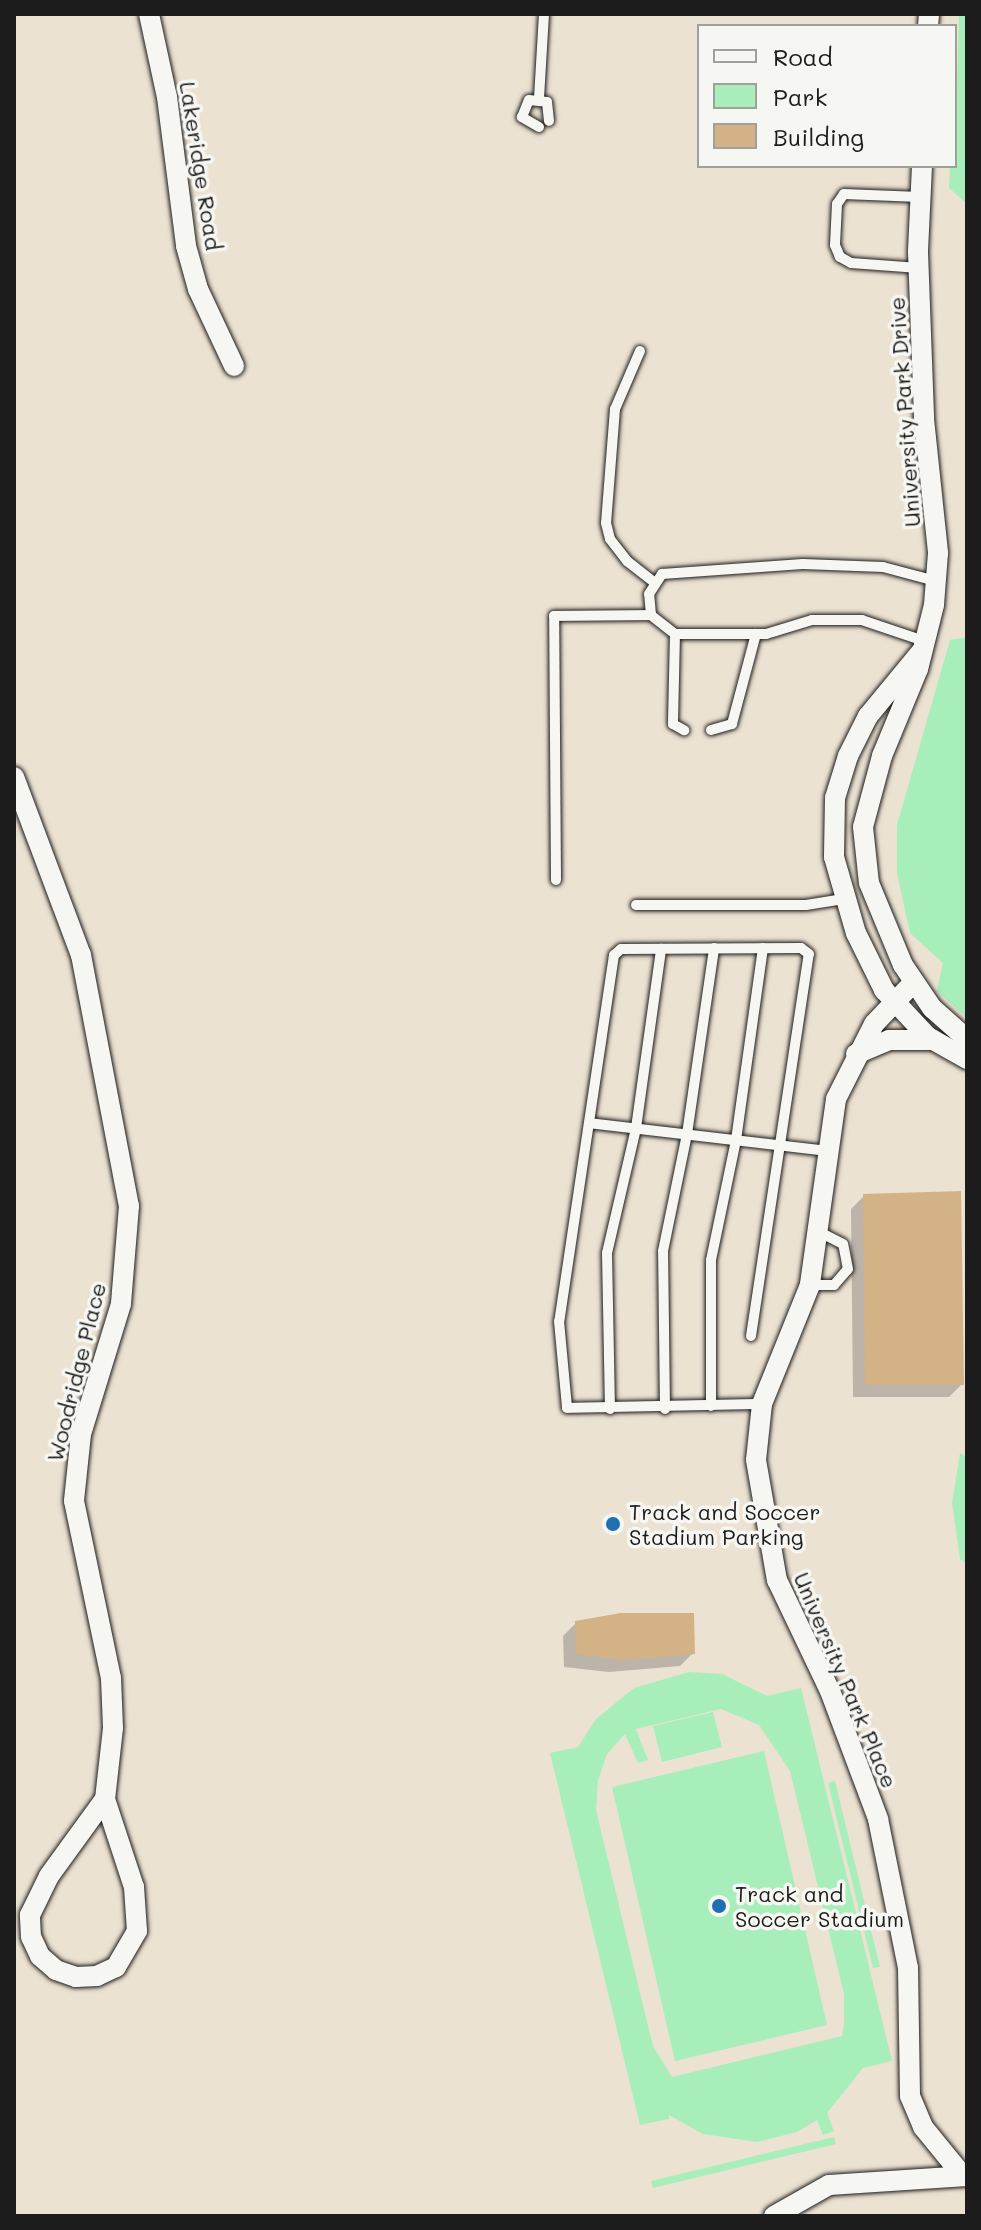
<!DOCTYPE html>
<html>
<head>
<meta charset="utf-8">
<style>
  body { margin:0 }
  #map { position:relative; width:981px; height:2230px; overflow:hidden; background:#ece2d2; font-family:Mali,sans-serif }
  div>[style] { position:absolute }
  .green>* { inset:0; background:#a7eebb }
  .shadow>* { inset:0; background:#0003 }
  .building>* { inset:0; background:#d3b286 }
  .roads { filter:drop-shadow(0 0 2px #1c1c1c) drop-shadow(0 0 2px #1c1c1c) }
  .lane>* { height:10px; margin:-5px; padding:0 5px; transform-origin:5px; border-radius:5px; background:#f6f6f2 }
  .street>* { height:20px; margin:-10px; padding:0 10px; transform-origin:10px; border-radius:10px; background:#f6f6f2 }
  .dots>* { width:22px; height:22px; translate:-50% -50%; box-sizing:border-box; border:4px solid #f6f6f2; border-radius:50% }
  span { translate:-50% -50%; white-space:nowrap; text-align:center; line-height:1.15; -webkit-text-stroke:7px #f6f6f2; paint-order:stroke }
  .street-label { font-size:22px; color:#1c1c1c }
  .poi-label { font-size:22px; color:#1c1c1c }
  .left { translate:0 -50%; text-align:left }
  .frame { position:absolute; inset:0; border:16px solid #1c1c1c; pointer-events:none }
  .legend { position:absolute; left:697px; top:24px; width:260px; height:144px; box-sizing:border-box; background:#f6f6f2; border:2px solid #9f9f9c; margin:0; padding:10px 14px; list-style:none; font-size:24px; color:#1c1c1c }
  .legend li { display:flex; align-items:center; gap:16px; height:40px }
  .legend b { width:40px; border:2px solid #9f9f9c }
</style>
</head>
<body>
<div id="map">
  <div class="green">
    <i style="clip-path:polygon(959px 14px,967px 14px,967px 204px,949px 188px,950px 166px,955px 166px)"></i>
    <i style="clip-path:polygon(967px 637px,967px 1018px,937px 991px,943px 963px,910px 933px,897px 873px,897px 825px,950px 640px)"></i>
    <i style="clip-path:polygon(960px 1453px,967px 1457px,967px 1564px,960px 1559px,952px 1503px)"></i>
    <i style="clip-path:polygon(evenodd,689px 1672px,722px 1674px,767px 1696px,801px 1688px,892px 2061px,863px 2068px,827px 2113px,834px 2131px,823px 2135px,817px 2120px,797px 2132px,757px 2142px,703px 2134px,669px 2115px,669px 2119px,640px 2125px,550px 1753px,578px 1747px,596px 1719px,634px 1688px,689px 1672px,721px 1709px,759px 1725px,790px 1771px,844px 1994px,844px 2025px,842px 2036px,672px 2077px,653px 2046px,647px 2022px,596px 1810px,598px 1780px,607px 1754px,625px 1734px,638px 1763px,648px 1760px,636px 1729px,721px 1709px)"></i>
    <i style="clip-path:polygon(713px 1712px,722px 1747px,662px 1762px,653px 1726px)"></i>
    <i style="clip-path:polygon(764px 1751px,827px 2025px,675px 2061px,612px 1787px)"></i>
    <i style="clip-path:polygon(835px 1781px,880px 1967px,873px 1968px,828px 1783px)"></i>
    <i style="clip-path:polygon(834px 2137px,836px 2144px,653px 2188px,651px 2181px)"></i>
  </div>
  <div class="shadow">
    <i style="clip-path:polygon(864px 1196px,962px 1384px,949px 1397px,853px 1397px,851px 1209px)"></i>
    <i style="clip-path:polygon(576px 1623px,693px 1653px,680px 1666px,609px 1672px,564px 1667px,563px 1636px)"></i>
  </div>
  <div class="building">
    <i style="clip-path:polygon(961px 1191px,964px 1385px,865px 1385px,863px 1194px)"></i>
    <i style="clip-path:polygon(621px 1613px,694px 1613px,695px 1654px,623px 1660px,576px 1654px,575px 1621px)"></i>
  </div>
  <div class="roads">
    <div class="lane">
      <i style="left:539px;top:98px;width:84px;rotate:-86.6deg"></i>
      <i style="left:539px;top:127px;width:20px;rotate:-150deg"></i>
      <i style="left:522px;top:117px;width:18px;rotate:-68deg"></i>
      <i style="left:529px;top:100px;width:18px;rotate:6deg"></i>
      <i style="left:547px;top:102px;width:19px;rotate:84deg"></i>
      <i style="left:919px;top:268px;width:68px;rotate:-175.8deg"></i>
      <i style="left:851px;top:263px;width:13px;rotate:-151deg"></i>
      <i style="left:840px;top:257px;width:13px;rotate:-113deg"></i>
      <i style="left:835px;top:245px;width:41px;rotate:-87.2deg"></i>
      <i style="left:837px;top:204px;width:12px;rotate:-55deg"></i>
      <i style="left:844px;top:194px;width:76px;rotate:2.3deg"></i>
      <i style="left:640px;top:351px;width:63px;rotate:113.3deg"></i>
      <i style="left:615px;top:409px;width:114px;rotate:94.5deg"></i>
      <i style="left:606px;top:523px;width:16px;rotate:76deg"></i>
      <i style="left:610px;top:539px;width:28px;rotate:52deg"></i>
      <i style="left:627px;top:561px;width:33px;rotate:38deg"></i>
      <i style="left:675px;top:634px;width:90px;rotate:91.3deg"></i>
      <i style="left:673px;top:724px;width:13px;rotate:29deg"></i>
      <i style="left:924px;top:641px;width:65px;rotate:-161.3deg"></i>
      <i style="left:862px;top:620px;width:50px;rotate:180deg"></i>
      <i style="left:812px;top:620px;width:48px;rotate:163.1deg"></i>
      <i style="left:766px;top:634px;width:91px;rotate:180deg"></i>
      <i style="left:675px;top:634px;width:31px;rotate:-142deg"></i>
      <i style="left:651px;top:615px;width:21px;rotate:-95deg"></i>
      <i style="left:649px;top:594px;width:24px;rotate:-57deg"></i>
      <i style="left:662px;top:574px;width:141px;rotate:-4.1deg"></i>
      <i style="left:803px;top:564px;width:80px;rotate:2.1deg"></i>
      <i style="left:883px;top:567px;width:55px;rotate:14.8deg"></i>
      <i style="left:711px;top:730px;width:22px;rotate:-16deg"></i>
      <i style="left:732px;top:724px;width:93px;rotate:-75.1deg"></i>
      <i style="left:556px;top:880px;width:264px;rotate:-90.4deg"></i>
      <i style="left:554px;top:616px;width:97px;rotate:-0.6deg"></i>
      <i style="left:636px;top:905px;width:170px"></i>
      <i style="left:806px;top:905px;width:38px;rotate:-9deg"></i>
      <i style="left:589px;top:1123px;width:242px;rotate:6.7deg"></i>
      <i style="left:810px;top:1285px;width:24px"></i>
      <i style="left:834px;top:1285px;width:21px;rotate:-49deg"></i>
      <i style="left:848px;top:1269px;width:25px;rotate:-101deg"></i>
      <i style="left:843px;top:1244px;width:27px;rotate:-153deg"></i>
      <i style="left:751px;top:1336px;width:386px;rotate:-81.4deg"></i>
      <i style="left:809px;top:954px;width:10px;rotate:-143deg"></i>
      <i style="left:801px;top:948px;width:180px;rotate:179.7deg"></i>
      <i style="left:621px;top:949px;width:9px;rotate:139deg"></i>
      <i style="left:614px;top:955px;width:370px;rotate:98.5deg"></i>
      <i style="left:559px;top:1321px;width:87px;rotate:84.7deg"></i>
      <i style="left:567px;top:1408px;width:195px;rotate:-1.2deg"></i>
      <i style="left:711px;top:1406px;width:146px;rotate:-90deg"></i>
      <i style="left:711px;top:1260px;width:123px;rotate:-78.2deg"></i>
      <i style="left:736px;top:1140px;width:194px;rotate:-82deg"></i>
      <i style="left:610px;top:1409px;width:156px;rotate:-91.1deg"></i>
      <i style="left:607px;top:1253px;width:128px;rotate:-76.9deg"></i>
      <i style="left:636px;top:1128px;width:181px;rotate:-82deg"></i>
      <i style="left:665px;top:1409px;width:158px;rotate:-90.7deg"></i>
      <i style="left:663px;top:1251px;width:119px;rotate:-78.4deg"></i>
      <i style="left:687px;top:1134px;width:188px;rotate:-81.7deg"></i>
    </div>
    <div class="street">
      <i style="left:149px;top:14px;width:85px;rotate:77.8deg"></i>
      <i style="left:167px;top:97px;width:150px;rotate:82.7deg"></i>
      <i style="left:186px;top:246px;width:45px;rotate:74.4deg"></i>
      <i style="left:198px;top:289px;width:85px;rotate:64.9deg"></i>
      <i style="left:928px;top:26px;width:12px;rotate:-85deg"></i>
      <i style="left:922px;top:166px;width:86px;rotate:92.7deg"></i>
      <i style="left:918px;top:252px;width:167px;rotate:87.9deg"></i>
      <i style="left:924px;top:419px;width:135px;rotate:84deg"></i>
      <i style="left:938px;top:553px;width:52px;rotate:94.4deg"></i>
      <i style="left:934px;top:605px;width:66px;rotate:104deg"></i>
      <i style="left:918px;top:669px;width:94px;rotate:112.5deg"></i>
      <i style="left:882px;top:756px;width:73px;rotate:105deg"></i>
      <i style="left:863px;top:827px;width:56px;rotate:83.9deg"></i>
      <i style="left:869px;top:883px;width:89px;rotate:67.5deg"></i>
      <i style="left:903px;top:965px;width:52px;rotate:56deg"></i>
      <i style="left:932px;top:1008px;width:47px;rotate:41.5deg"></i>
      <i style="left:920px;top:653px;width:82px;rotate:129.5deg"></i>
      <i style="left:868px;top:716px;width:45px;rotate:116.6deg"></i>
      <i style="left:848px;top:756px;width:44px;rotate:107.2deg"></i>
      <i style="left:835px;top:798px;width:59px;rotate:91deg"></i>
      <i style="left:834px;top:857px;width:79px;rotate:73.9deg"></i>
      <i style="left:856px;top:933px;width:64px;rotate:63.8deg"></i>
      <i style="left:884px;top:990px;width:64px;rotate:46.9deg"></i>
      <i style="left:928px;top:1037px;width:45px;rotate:29.4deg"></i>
      <i style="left:14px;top:777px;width:190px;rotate:69.4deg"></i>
      <i style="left:81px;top:955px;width:256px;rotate:79.2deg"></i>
      <i style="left:129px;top:1206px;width:98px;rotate:94.7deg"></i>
      <i style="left:121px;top:1304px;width:136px;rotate:107.1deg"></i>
      <i style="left:81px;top:1434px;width:67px;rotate:96deg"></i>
      <i style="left:74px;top:1501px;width:181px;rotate:78.2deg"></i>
      <i style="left:111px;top:1678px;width:50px;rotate:87.7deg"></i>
      <i style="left:113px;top:1728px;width:71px;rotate:96.4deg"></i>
      <i style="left:105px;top:1799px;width:93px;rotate:71.8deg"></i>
      <i style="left:134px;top:1887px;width:44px;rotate:86.1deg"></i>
      <i style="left:137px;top:1931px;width:42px;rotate:120.3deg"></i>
      <i style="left:116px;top:1967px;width:21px;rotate:155deg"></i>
      <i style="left:97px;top:1976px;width:21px;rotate:177deg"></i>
      <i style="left:76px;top:1977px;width:21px;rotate:-161deg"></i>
      <i style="left:56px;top:1970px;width:21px;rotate:-139deg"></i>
      <i style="left:40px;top:1956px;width:21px;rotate:-115deg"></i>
      <i style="left:31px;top:1937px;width:22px;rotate:-93deg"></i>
      <i style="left:30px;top:1915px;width:43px;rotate:-64deg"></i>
      <i style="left:49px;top:1876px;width:95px;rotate:-54deg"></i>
      <i style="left:914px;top:982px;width:58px;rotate:133.6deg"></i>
      <i style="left:874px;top:1024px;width:84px;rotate:116.9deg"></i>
      <i style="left:836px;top:1099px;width:188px;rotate:98deg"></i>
      <i style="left:810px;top:1285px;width:128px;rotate:112deg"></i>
      <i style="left:762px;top:1404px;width:56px;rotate:96.1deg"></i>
      <i style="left:756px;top:1460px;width:122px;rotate:80.1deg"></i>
      <i style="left:777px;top:1580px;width:123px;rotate:64.5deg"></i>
      <i style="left:830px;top:1691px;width:137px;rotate:69.4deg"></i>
      <i style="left:878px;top:1819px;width:152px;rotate:78.6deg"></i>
      <i style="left:908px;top:1968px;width:128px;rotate:89.1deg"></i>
      <i style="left:910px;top:2096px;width:34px;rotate:67deg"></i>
      <i style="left:923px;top:2127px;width:63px;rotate:50.8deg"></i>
      <i style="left:856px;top:1054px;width:36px;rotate:-23deg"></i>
      <i style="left:889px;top:1040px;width:44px"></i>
      <i style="left:774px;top:2216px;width:63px;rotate:-29.4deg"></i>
      <i style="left:829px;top:2185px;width:138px;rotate:-3.7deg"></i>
    </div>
  </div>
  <div class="dots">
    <i style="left:613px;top:1524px;background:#1f6fb2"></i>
    <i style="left:719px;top:1906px;background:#1f6fb2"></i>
  </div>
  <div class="street-label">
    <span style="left:201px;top:166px;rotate:81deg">Lakeridge Road</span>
    <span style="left:904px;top:412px;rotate:-94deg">University Park Drive</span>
    <span style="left:76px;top:1372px;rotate:-76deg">Woodridge Place</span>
    <span style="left:846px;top:1680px;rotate:67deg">University Park Place</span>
  </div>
  <div class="poi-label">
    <span class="left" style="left:629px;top:1524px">Track and Soccer<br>Stadium Parking</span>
    <span class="left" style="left:735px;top:1906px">Track and<br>Soccer Stadium</span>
  </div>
  <div class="frame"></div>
  <ul class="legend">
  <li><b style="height:10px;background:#f6f6f2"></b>Road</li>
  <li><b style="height:22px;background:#a7eebb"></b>Park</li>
  <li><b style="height:22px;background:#d3b286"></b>Building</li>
  </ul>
</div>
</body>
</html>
